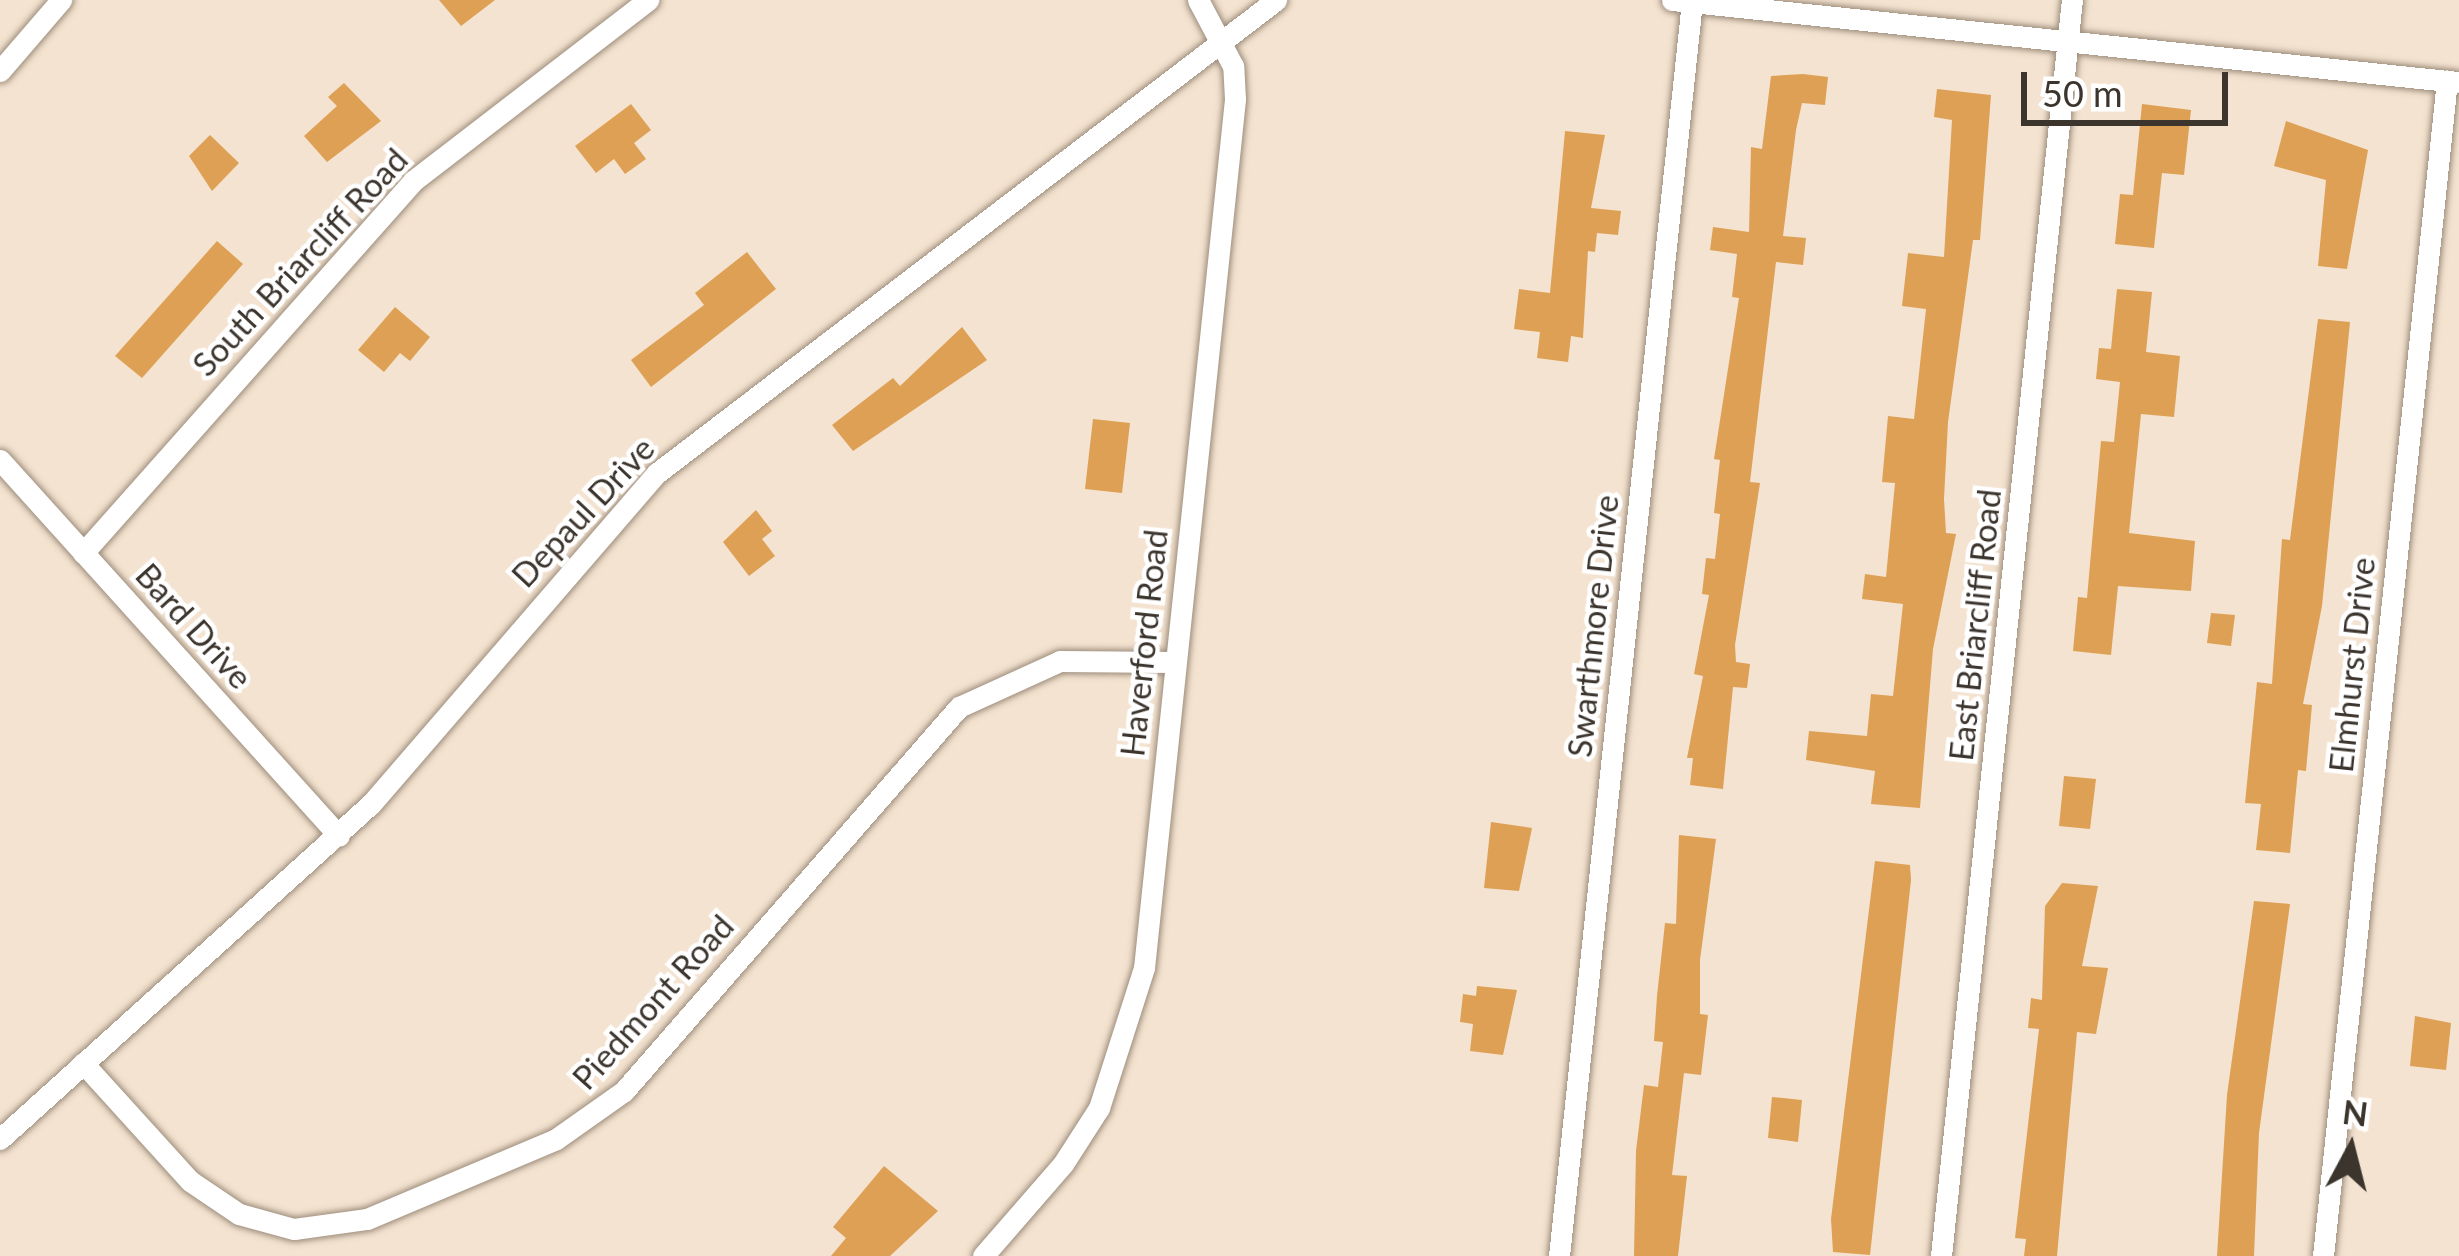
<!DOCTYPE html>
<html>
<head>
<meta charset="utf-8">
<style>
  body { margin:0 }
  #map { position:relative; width:2459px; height:1256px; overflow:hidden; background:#f4e3d0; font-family:Lato,sans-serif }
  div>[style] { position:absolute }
  .building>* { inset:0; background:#dda054 }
  .roads { filter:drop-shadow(0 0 3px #9d8d7c) drop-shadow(0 0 3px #9d8d7c) }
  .minor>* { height:21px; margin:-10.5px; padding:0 10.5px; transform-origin:10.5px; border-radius:10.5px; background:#fff }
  span { translate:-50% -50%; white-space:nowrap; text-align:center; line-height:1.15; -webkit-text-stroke:9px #fff; paint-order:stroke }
  .street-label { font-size:33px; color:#3c352e }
  .north { position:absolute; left:2291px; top:1088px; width:120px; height:120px; -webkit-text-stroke:9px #fff; paint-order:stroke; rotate:7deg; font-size:33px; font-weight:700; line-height:48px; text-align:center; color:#3c352e }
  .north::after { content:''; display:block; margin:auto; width:42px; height:54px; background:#3c352e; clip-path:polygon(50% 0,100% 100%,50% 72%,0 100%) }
  .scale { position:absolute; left:2021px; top:72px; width:207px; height:54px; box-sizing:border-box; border:6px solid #3c352e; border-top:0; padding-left:15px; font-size:36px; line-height:42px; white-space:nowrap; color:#3c352e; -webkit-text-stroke:9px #fff; paint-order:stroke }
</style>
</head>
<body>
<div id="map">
  <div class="building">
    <i style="clip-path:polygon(439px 0,495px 0,461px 26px)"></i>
    <i style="clip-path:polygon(1803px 74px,1828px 77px,1825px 105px,1802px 103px,1796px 130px,1783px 236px,1806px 238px,1803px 265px,1776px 262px,1750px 482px,1760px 483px,1735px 645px,1736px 662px,1750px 664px,1747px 688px,1733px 687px,1723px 789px,1690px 785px,1693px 758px,1687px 758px,1703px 676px,1694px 674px,1709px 595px,1702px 594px,1706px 558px,1715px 559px,1720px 514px,1714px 513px,1720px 460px,1714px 459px,1739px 298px,1732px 297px,1737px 254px,1710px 250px,1713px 227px,1749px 232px,1751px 147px,1762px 149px,1771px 76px)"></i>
    <i style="clip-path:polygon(344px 83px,381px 121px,327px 162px,304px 136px,337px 106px,328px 97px)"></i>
    <i style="clip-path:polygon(1937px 89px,1991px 95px,1980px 240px,1973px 240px,1948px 422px,1944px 499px,1946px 533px,1956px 534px,1933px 649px,1920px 808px,1871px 804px,1875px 771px,1806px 760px,1809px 731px,1867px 736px,1871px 694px,1893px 696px,1903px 604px,1862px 599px,1865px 574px,1886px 577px,1895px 483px,1882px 482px,1888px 416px,1914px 419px,1926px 309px,1902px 306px,1908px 253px,1944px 257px,1952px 120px,1934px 117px)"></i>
    <i style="clip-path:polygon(631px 104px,651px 130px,634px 143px,646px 159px,625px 174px,614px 159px,596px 173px,575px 146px)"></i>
    <i style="clip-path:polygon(2142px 104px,2191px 110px,2184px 175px,2162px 173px,2154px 248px,2115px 244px,2120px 194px,2133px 195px)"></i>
    <i style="clip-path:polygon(2286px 121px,2368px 150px,2347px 269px,2318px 266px,2326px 180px,2274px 166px)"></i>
    <i style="clip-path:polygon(1565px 131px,1605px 135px,1591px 208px,1621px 211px,1618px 235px,1597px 233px,1595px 252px,1588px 251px,1583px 338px,1571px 336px,1568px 362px,1537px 358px,1540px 332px,1514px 329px,1519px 289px,1550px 293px)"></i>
    <i style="clip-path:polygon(210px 135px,239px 163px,212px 191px,189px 156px)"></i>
    <i style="clip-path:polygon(217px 241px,243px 264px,142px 378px,115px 356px)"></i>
    <i style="clip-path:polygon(747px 252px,776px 289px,651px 387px,631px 360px,704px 305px,695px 293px)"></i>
    <i style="clip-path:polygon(2117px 289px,2152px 292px,2146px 352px,2180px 356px,2174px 417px,2141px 414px,2129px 533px,2195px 541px,2191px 591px,2118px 586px,2111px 655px,2073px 651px,2078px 597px,2087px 598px,2101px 441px,2114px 442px,2120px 382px,2096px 379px,2099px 348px,2111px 349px)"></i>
    <i style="clip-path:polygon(395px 307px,430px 337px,410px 361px,400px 353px,384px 372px,358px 350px)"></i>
    <i style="clip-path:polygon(2318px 319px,2350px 322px,2322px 606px,2303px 704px,2312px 705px,2306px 771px,2298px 770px,2290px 853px,2256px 850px,2261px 804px,2245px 803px,2257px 682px,2272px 684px,2282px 539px,2290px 540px)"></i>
    <i style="clip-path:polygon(962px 327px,987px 360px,853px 451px,832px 425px,893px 378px,900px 386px)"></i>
    <i style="clip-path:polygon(1093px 419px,1130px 423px,1122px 493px,1085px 489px)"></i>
    <i style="clip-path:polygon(756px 510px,772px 531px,762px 539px,775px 556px,749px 576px,723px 542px)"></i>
    <i style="clip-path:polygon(2211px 613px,2235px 615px,2231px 646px,2207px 643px)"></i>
    <i style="clip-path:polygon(2064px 776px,2096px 779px,2090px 829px,2059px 826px)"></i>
    <i style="clip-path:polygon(1491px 822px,1532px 828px,1519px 891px,1484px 888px)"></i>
    <i style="clip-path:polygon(1679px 835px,1716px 839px,1700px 960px,1700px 1014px,1708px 1015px,1701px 1075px,1684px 1073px,1672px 1175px,1687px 1176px,1678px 1256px,1634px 1256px,1636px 1151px,1644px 1085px,1658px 1087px,1663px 1042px,1654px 1041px,1657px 996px,1665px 923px,1676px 924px)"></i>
    <i style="clip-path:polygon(1875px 861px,1910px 865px,1911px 880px,1870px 1255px,1833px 1252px,1831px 1219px)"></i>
    <i style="clip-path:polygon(2062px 883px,2098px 886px,2082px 966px,2108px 968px,2096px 1034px,2077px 1032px,2057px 1256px,2024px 1256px,2026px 1239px,2015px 1238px,2039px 1029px,2028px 1028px,2031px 998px,2042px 1000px,2045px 906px)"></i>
    <i style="clip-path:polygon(2254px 901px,2290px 904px,2259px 1133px,2254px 1256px,2217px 1256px,2227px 1095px)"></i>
    <i style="clip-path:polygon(1477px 986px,1517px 990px,1503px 1055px,1470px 1051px,1473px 1024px,1460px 1022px,1463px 994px,1476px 996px)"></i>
    <i style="clip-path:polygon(2415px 1016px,2451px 1023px,2446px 1070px,2410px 1066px)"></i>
    <i style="clip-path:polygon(1772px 1097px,1802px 1100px,1798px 1142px,1768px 1138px)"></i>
    <i style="clip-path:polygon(884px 1166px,938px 1211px,890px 1256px,831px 1256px,846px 1238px,833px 1227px)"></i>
  </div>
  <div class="roads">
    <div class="minor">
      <i style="left:1672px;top:0;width:790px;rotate:5.96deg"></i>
      <i style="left:0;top:71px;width:94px;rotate:-49.3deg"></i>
      <i style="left:0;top:460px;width:506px;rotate:47.96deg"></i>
      <i style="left:83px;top:553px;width:497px;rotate:-48.4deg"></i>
      <i style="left:413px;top:181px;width:297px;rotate:-37.6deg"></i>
      <i style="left:83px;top:1063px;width:159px;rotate:47.8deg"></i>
      <i style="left:190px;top:1181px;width:59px;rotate:34deg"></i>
      <i style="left:239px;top:1214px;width:57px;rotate:15.3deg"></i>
      <i style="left:294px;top:1229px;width:74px;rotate:-7.8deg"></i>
      <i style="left:367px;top:1219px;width:205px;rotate:-22.9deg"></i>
      <i style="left:556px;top:1139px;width:83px;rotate:-35.2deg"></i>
      <i style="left:624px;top:1091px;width:510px;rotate:-48.9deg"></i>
      <i style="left:959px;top:707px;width:111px;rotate:-24.5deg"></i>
      <i style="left:1060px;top:661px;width:114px;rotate:0.5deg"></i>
      <i style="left:0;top:1139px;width:500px;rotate:-42.1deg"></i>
      <i style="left:371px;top:804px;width:437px;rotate:-49.2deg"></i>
      <i style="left:657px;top:473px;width:779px;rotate:-37.38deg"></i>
      <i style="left:983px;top:1256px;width:122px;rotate:-49deg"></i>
      <i style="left:1063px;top:1164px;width:67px;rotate:-57.3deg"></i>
      <i style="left:1099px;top:1108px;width:147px;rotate:-72.2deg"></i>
      <i style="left:1144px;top:968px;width:874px;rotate:-84.02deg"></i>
      <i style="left:1235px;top:99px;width:33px;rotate:-93deg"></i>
      <i style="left:1233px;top:66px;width:75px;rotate:-117.9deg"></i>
      <i style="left:1559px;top:1256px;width:1261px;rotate:-83.95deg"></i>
      <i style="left:1941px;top:1256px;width:1263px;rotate:-84.05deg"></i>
      <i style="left:2323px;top:1256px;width:1182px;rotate:-83.98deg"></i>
    </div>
  </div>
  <div class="street-label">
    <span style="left:300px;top:262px;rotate:-47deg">South Briarcliff Road</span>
    <span style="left:583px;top:512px;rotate:-47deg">Depaul Drive</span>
    <span style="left:1975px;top:625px;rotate:-84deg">East Briarcliff Road</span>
    <span style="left:194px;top:626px;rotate:48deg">Bard Drive</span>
    <span style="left:1593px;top:626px;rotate:-84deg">Swarthmore Drive</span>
    <span style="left:1144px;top:643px;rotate:-84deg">Haverford Road</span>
    <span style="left:2352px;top:665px;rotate:-84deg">Elmhurst Drive</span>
    <span style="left:653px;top:1002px;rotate:-48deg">Piedmont Road</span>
  </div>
  <div class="north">N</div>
  <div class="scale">50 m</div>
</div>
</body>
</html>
